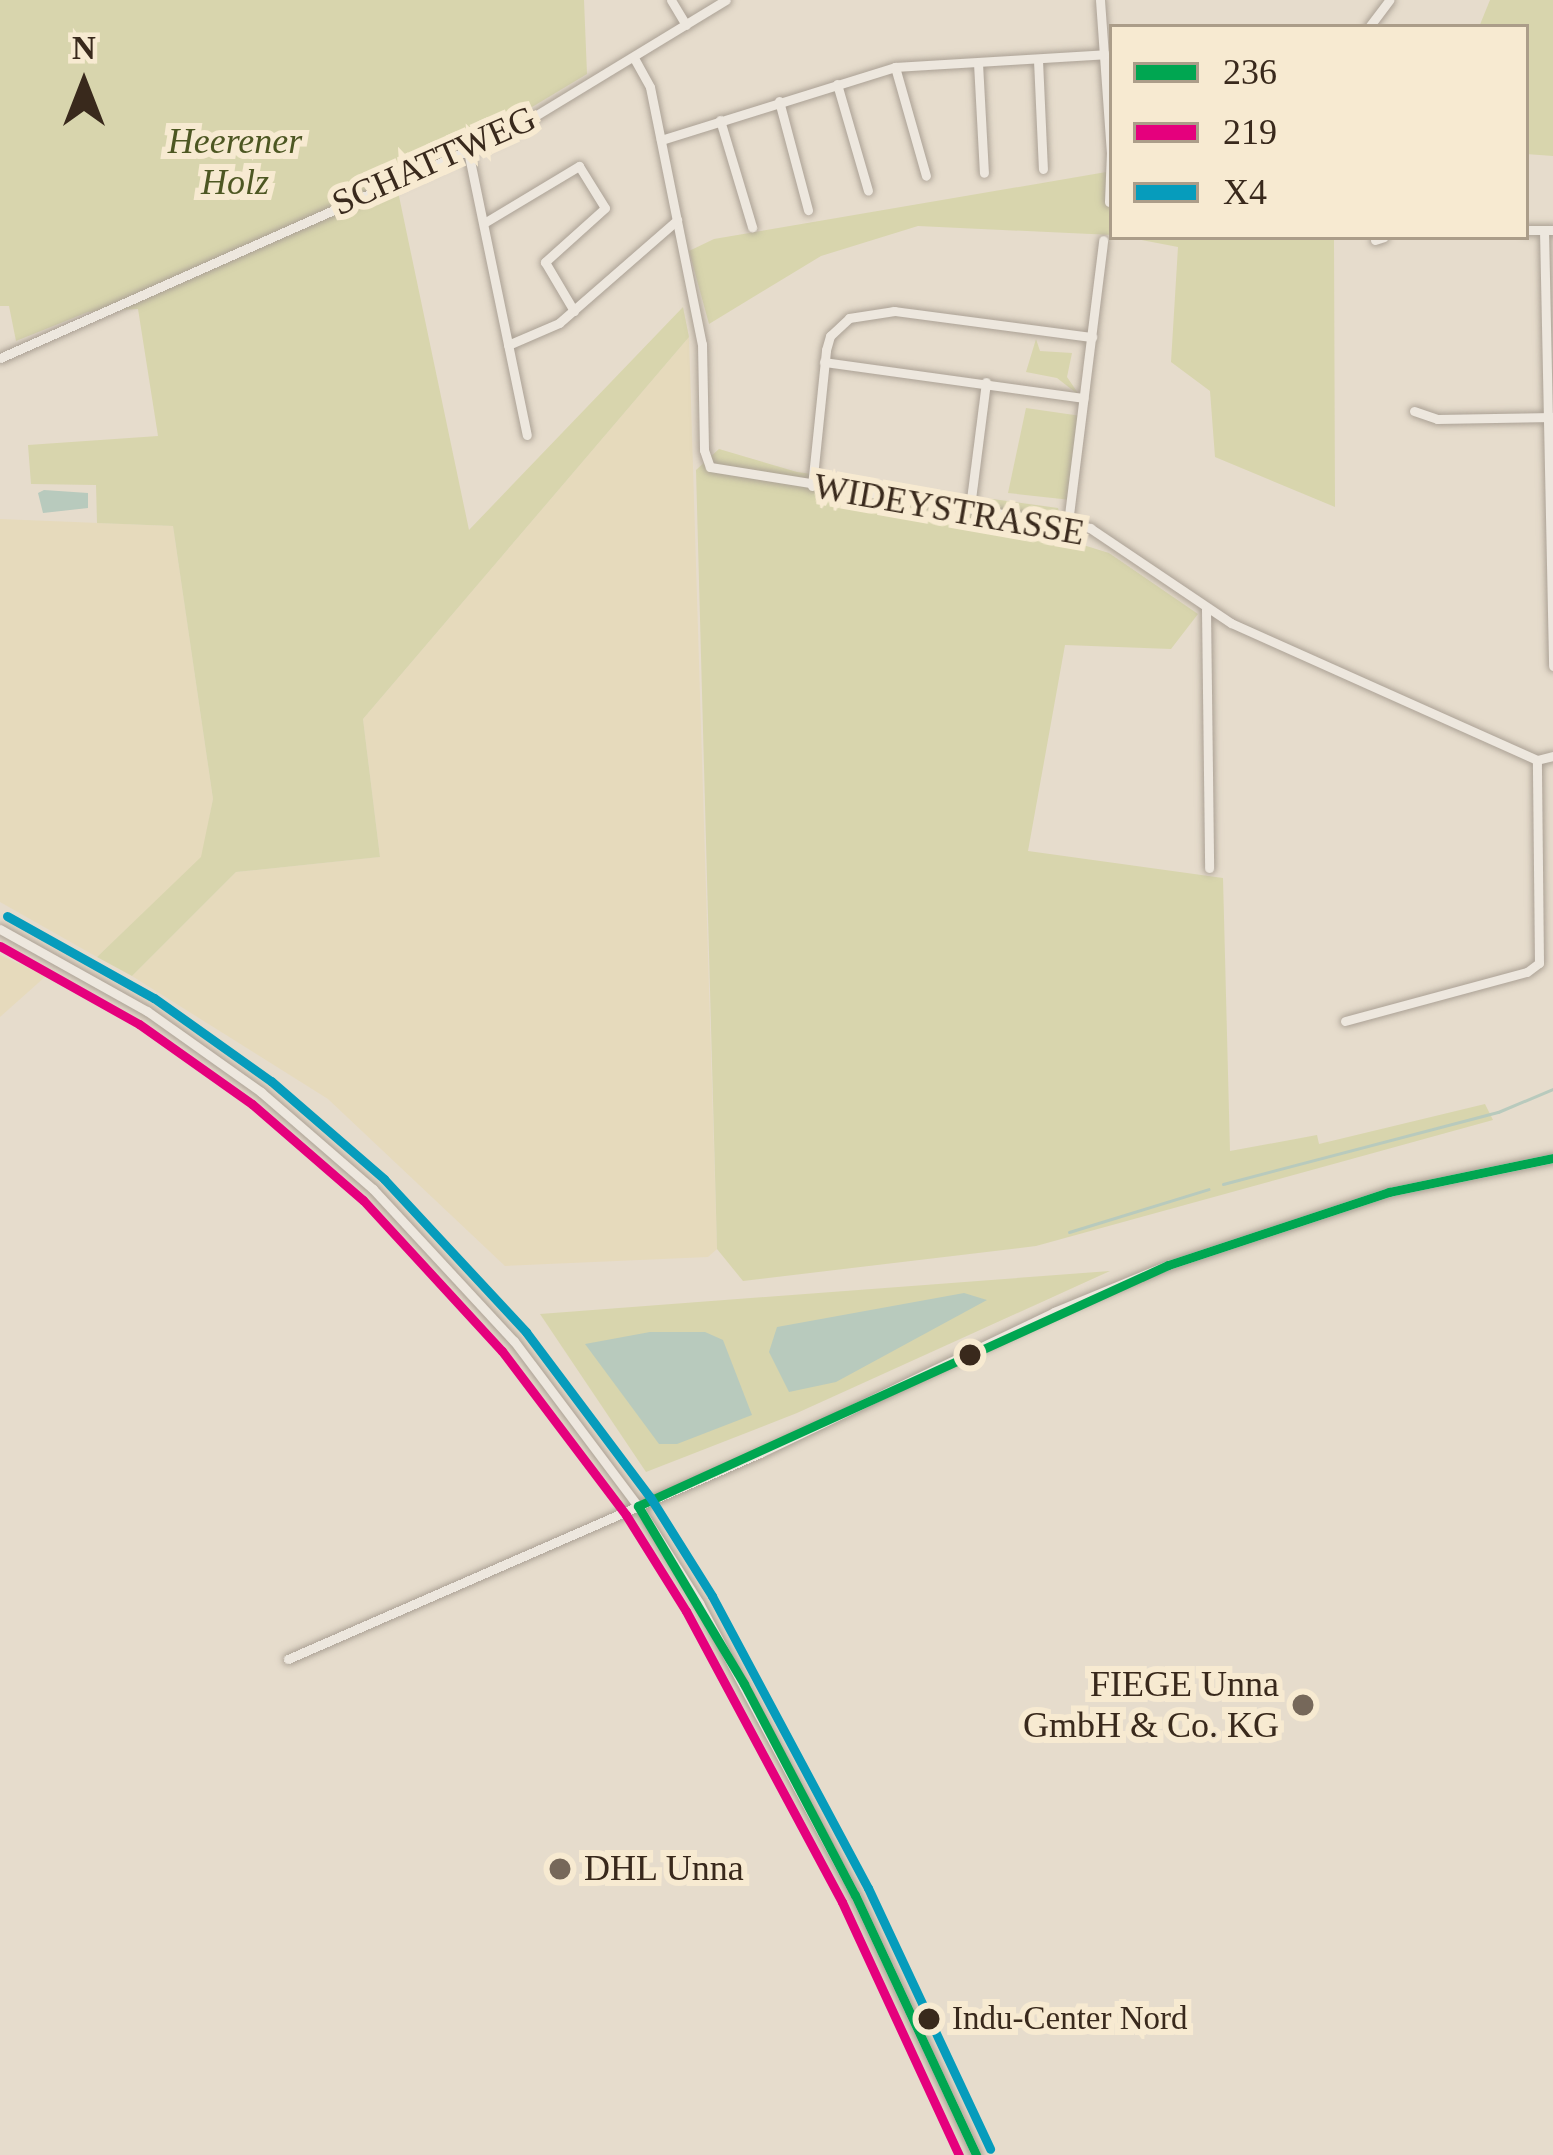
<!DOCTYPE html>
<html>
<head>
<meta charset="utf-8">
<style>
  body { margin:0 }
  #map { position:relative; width:1553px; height:2155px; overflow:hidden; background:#e6dccc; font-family:"Times New Roman",serif }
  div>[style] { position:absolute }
  .farmland>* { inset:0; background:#e6dabc }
  .green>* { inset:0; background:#d8d5ad }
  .water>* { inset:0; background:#b8cabd }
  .stream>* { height:3px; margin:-1.5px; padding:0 1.5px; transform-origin:1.5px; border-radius:1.5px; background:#b8cabd }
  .roads { filter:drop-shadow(0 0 3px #aba195) drop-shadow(0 0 3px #aba195) }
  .minor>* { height:9px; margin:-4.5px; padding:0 4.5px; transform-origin:4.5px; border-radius:4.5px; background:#ede7de }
  .bus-1>* { height:9px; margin:-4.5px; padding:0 4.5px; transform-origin:4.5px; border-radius:4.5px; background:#00a651 }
  .bus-2>* { height:9px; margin:-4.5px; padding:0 4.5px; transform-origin:4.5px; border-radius:4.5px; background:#e5007d }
  .bus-3>* { height:9px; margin:-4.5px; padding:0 4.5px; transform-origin:4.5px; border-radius:4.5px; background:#069cbc }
  .dots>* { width:33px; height:33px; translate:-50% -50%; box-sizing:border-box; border:6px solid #f7ead1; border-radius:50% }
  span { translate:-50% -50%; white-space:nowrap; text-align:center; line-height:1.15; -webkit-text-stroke:12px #f7ead1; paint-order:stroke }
  .bus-label { font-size:33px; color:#39291c }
  .left { translate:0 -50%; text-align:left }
  .park-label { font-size:36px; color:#4d5722; font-style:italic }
  .street-label { font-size:36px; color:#39291c }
  .poi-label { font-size:36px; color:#39291c }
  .right { translate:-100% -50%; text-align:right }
  .legend { position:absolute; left:1109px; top:24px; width:420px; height:216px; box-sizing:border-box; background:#f7ead1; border:3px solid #ab9d89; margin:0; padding:15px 21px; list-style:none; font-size:36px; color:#39291c }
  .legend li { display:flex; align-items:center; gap:24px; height:60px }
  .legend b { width:60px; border:3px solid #ab9d89 }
  .north { position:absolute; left:24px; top:24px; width:120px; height:120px; -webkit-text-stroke:9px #f7ead1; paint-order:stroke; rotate:0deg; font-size:33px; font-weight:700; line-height:48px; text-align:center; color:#39291c }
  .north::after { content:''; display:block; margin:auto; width:42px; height:54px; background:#39291c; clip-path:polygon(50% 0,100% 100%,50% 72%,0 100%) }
</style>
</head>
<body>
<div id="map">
  <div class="farmland">
    <i style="clip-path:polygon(689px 337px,717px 1249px,708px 1257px,505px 1266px,328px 1099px,132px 976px,236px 872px,380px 857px,363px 719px)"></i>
    <i style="clip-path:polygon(0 519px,173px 526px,213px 799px,202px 857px,97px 957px,0 902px)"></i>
    <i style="clip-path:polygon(0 955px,46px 976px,0 1017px)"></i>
  </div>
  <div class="green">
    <i style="clip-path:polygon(0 0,584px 0,587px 74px,467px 146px,395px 177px,469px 530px,683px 307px,689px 337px,363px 719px,380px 857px,236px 872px,132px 976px,97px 957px,201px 857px,213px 799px,173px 526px,97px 523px,96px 485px,31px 484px,28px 445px,158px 436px,138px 309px,88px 312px,16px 341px,9px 306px,0 306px)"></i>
    <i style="clip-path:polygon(1490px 0,1553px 0,1553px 156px,1526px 154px,1526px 27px,1479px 27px)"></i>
    <i style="clip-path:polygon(1112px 171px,1112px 235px,918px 226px,821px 256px,709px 324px,689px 251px,714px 239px)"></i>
    <i style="clip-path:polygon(1126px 237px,1334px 238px,1335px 507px,1215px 457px,1210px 391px,1171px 362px,1178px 247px)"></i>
    <i style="clip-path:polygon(1036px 339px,1040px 351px,1072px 353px,1067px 377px,1080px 396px,1057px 378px,1026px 372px)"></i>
    <i style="clip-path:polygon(1026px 408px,1081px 416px,1071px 500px,1008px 493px)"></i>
    <i style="clip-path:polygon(719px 449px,797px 472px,1058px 508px,1067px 540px,1109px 553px,1198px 614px,1171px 649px,1065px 645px,1028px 851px,1223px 878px,1230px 1151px,1317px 1135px,1319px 1144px,1485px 1104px,1493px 1120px,1036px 1246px,743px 1281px,717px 1249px,696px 470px)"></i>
    <i style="clip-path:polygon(1110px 1271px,797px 1413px,646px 1472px,540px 1314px)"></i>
  </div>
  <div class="water">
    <i style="clip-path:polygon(44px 490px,88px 493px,88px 508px,43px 513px,38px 493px)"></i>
    <i style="clip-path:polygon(964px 1293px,987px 1300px,836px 1382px,789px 1392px,769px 1352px,777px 1327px)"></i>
    <i style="clip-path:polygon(650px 1332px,705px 1332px,723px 1340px,752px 1415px,677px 1444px,659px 1444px,585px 1344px)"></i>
  </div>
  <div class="stream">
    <i style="left:1223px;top:1184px;width:284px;rotate:-14.7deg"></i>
    <i style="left:1498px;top:1112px;width:60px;rotate:-22.7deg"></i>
    <i style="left:1069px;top:1232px;width:146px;rotate:-17.1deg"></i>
  </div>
  <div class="roads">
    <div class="minor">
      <i style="left:671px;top:0;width:29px;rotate:59deg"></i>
      <i style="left:1100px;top:0;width:152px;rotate:85.9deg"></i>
      <i style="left:1111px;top:152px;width:50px;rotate:92.3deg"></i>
      <i style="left:1369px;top:27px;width:34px;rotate:-53deg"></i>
      <i style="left:634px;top:58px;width:33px;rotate:61deg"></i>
      <i style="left:650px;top:87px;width:262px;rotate:78.6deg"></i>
      <i style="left:702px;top:344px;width:106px;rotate:88.9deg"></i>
      <i style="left:704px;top:450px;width:18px;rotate:71deg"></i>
      <i style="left:710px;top:467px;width:385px;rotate:9.1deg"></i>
      <i style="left:1090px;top:528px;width:170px;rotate:34deg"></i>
      <i style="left:1231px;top:623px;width:335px;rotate:24.1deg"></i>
      <i style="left:1537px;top:760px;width:16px;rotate:-14deg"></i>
      <i style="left:1038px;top:60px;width:109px;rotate:87.4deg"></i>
      <i style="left:978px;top:63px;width:110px;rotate:86.9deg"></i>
      <i style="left:895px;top:67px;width:113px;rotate:74.1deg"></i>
      <i style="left:837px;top:84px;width:111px;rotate:73.8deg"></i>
      <i style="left:779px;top:101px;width:113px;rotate:75.1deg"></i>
      <i style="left:720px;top:120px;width:112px;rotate:73.3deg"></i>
      <i style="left:661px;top:140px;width:245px;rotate:-17.3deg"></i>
      <i style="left:895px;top:67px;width:210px;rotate:-3.5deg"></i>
      <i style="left:468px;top:151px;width:290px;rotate:78.3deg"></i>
      <i style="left:484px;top:223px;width:111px;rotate:-31deg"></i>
      <i style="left:579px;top:166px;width:49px;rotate:58.2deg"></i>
      <i style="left:605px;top:208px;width:81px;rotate:138deg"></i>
      <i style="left:545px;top:262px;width:57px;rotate:59.4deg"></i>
      <i style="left:1526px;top:230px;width:27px"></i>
      <i style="left:1544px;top:230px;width:436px;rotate:88.8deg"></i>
      <i style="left:1375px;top:240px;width:9px;rotate:-18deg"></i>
      <i style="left:508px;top:345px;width:56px;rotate:-23.3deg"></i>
      <i style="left:559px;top:323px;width:157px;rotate:-41.1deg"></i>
      <i style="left:0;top:358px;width:555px;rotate:-23.93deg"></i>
      <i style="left:507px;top:133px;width:256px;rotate:-31.3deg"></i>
      <i style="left:824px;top:362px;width:262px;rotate:7.9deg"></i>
      <i style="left:1414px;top:411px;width:24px;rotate:19deg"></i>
      <i style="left:1437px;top:419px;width:116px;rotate:-1deg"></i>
      <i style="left:812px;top:486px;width:137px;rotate:-84.1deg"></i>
      <i style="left:826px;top:350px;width:15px;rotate:-74deg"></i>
      <i style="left:830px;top:336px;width:26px;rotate:-43deg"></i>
      <i style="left:849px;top:318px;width:46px;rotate:-8.8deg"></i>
      <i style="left:894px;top:311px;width:200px;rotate:7.5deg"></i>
      <i style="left:970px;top:507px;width:126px;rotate:-82.7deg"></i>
      <i style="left:1068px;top:523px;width:285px;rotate:-82.9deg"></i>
      <i style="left:1206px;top:609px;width:259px;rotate:89.3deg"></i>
      <i style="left:0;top:929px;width:168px;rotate:29.2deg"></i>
      <i style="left:147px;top:1011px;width:140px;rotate:35.4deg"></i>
      <i style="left:261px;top:1092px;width:148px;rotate:40.9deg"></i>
      <i style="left:373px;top:1189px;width:207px;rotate:47.2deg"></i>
      <i style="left:514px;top:1341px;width:206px;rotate:53.1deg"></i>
      <i style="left:638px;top:1506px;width:115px;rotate:57.8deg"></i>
      <i style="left:699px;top:1603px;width:331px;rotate:61.9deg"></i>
      <i style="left:855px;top:1895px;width:287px;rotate:65deg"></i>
      <i style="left:1345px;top:1021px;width:188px;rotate:-15.1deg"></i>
      <i style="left:1527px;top:972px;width:15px;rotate:-37deg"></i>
      <i style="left:1539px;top:963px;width:203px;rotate:-90.6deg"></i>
      <i style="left:288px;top:1659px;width:515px;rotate:-23.58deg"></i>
      <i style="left:760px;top:1453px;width:326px;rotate:-25.6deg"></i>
      <i style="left:1054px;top:1312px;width:123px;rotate:-22.4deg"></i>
      <i style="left:1168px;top:1265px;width:233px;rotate:-18.3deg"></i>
      <i style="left:1389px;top:1192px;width:167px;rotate:-11.7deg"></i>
    </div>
  </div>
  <div class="bus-1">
    <i style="left:638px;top:1506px;width:582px;rotate:-24.45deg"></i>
    <i style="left:1168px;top:1265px;width:233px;rotate:-18.3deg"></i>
    <i style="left:1389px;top:1192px;width:167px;rotate:-11.7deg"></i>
    <i style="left:638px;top:1506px;width:207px;rotate:59.2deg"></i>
    <i style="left:744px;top:1684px;width:238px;rotate:62.3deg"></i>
    <i style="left:855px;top:1895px;width:287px;rotate:65deg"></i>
  </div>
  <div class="bus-2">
    <i style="left:0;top:946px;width:159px;rotate:29.3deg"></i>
    <i style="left:139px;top:1024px;width:138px;rotate:35.3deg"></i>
    <i style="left:252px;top:1104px;width:147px;rotate:40.9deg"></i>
    <i style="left:363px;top:1200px;width:205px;rotate:47.4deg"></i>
    <i style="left:502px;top:1351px;width:206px;rotate:52.9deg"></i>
    <i style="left:626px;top:1515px;width:113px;rotate:58deg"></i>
    <i style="left:686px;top:1611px;width:330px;rotate:61.8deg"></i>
    <i style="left:842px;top:1902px;width:279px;rotate:65.2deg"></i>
  </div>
  <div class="bus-3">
    <i style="left:7px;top:916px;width:168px;rotate:29.2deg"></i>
    <i style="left:154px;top:998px;width:143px;rotate:35.4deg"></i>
    <i style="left:271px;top:1081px;width:150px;rotate:40.9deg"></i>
    <i style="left:384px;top:1179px;width:209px;rotate:47.1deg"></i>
    <i style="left:526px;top:1332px;width:206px;rotate:53.1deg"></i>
    <i style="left:650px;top:1497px;width:117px;rotate:57.9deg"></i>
    <i style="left:712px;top:1596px;width:331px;rotate:61.9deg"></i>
    <i style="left:868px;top:1888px;width:288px;rotate:64.9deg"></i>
  </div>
  <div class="dots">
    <i style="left:970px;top:1355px;background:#39291c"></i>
    <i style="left:1303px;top:1705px;background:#76685a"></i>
    <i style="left:560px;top:1869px;background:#76685a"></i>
    <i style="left:929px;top:2019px;background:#39291c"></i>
  </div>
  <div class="bus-label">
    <span class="left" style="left:952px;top:2019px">Indu-Center Nord</span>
  </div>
  <div class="park-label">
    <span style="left:235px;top:162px">Heerener<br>Holz</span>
  </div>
  <div class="street-label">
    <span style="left:434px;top:161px;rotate:-24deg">SCHATTWEG</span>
    <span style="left:949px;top:510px;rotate:10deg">WIDEYSTRASSE</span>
  </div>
  <div class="poi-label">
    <span class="right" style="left:1279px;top:1705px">FIEGE Unna<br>GmbH &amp; Co. KG</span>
    <span class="left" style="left:584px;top:1869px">DHL Unna</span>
  </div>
  <ul class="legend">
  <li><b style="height:15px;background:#00a651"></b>236</li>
  <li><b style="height:15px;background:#e5007d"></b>219</li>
  <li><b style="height:15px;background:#069cbc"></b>X4</li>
  </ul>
  <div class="north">N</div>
</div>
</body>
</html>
